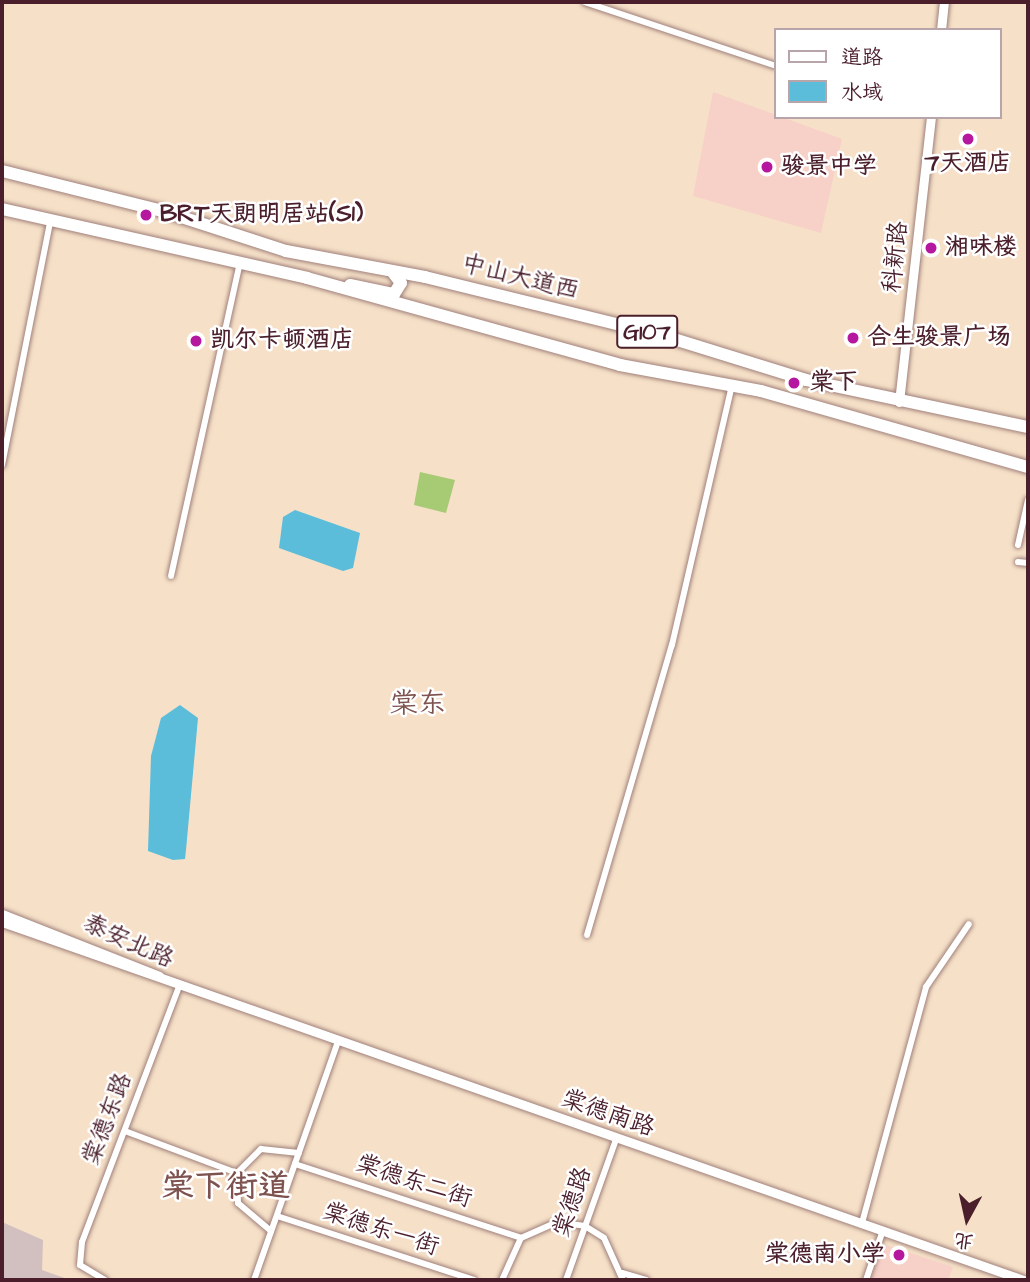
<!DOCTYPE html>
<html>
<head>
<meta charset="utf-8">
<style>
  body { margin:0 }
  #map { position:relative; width:1030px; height:1282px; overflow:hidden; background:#f6e0c8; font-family:"Architects Daughter","LXGW WenKai TC",sans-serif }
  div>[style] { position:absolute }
  .built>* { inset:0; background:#f7d1c8 }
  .industrial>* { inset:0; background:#d2bfc0 }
  .green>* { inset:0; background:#a7ca74 }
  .water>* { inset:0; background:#5cbddb }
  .roads { filter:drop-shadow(0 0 2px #a0807a) drop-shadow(0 0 2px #a0807a) }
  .street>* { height:6px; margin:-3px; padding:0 3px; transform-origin:3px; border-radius:3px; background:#fff }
  .secondary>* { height:9px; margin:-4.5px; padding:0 4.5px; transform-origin:4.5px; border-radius:4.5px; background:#fff }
  .highway>* { height:12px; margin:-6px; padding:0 6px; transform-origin:6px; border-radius:6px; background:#fff }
  .dots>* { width:19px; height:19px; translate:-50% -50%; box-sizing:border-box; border:4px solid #fff; border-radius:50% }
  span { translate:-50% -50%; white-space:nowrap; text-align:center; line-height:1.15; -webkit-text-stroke:5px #fff; paint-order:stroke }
  .shield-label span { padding:2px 5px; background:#fff; border:2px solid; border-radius:5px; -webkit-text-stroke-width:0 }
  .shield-label { font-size:23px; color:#4a1f2b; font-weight:700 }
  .poi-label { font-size:24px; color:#4a1f2b; font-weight:700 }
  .left { translate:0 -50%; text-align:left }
  .right { translate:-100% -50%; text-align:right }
  .street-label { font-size:24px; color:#4a1f2b }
  .quarter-label { font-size:28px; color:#7e524e }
  .district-label { font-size:32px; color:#7e524e; font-weight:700 }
  .frame { position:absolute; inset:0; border:4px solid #4a1f2b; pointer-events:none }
  .legend { position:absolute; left:774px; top:28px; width:228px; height:91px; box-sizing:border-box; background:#fff; border:2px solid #b7a5aa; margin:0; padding:9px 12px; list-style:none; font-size:21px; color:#4a1f2b }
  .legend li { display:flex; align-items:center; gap:14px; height:35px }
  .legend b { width:35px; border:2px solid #b7a5aa }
  .north { position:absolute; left:932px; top:1184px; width:70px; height:70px; -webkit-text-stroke:5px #fff; paint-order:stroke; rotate:188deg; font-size:19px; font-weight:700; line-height:28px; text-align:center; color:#4a1f2b }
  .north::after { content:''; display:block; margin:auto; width:24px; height:32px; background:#4a1f2b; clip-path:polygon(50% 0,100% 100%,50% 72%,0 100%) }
</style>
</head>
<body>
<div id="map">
  <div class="built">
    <i style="clip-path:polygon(713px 92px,842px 139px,821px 233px,693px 196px)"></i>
    <i style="clip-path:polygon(883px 1244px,953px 1267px,948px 1280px,871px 1280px)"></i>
  </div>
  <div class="industrial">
    <i style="clip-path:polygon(2px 1222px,43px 1240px,42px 1270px,70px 1280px,2px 1280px)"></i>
  </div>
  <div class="green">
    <i style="clip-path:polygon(420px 472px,455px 480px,446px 513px,414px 505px)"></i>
  </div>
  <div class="water">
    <i style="clip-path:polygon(295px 510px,360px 533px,353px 568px,343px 571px,279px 548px,283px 517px)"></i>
    <i style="clip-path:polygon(180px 705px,198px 718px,186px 850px,185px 859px,173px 860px,148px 851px,151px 756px,161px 718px)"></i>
  </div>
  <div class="roads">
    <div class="street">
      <i style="left:585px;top:2px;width:201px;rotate:18.5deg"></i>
      <i style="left:2px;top:465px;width:248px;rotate:-78.8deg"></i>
      <i style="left:1018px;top:545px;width:46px;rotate:-77.5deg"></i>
      <i style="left:1018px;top:562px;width:10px;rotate:6deg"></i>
      <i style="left:171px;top:576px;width:321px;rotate:-77.6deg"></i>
      <i style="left:587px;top:935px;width:302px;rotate:-73.7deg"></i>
      <i style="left:672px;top:645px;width:267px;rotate:-77deg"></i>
      <i style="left:125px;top:1131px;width:120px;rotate:20.6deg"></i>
      <i style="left:295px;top:1164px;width:238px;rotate:18.1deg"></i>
      <i style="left:277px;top:1216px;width:207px;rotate:18deg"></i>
      <i style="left:862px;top:1223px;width:245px;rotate:-74.8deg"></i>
      <i style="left:926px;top:987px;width:76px;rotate:-55.7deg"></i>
      <i style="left:271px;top:1231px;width:43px;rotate:-139.7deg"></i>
      <i style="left:238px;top:1203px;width:30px;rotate:-92deg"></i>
      <i style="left:237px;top:1173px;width:34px;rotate:-45deg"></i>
      <i style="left:261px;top:1149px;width:38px;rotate:6deg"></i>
      <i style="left:622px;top:1273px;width:25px;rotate:16deg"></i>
      <i style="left:105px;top:1280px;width:29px;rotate:-149deg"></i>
      <i style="left:80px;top:1265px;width:23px;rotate:-85deg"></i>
      <i style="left:82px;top:1242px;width:273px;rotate:-69.2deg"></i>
      <i style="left:254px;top:1280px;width:252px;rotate:-70.6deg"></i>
      <i style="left:502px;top:1280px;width:46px;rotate:-65.7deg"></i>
      <i style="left:521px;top:1238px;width:39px;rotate:-24deg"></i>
      <i style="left:557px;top:1222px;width:28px;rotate:8deg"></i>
      <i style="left:585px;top:1226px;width:22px;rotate:32deg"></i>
      <i style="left:604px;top:1238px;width:46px;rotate:65.7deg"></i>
      <i style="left:566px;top:1280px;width:152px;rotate:-70.4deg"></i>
      <i style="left:866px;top:1280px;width:53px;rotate:-71.2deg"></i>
    </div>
    <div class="secondary">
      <i style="left:941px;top:30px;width:28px;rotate:-84deg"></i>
      <i style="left:899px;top:402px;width:287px;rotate:-83.6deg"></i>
      <i style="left:2px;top:914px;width:169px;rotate:21.5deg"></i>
      <i style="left:2px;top:922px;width:1083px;rotate:19.31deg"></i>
    </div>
    <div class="highway">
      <i style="left:2px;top:171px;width:166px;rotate:14deg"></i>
      <i style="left:163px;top:211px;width:129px;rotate:18deg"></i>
      <i style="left:286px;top:251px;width:141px;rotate:10.6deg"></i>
      <i style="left:425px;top:277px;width:243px;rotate:13.8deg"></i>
      <i style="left:661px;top:335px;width:152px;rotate:17.2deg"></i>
      <i style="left:806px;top:380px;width:227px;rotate:12deg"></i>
      <i style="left:2px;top:209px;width:313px;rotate:12.7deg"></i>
      <i style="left:307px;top:278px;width:325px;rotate:15.5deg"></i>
      <i style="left:620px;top:365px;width:143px;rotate:10.4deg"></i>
      <i style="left:761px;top:391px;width:278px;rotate:15.9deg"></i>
      <i style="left:350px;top:285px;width:45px;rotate:11.6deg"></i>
      <i style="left:394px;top:294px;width:13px;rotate:-58deg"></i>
      <i style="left:401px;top:283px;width:15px;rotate:-127deg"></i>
    </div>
  </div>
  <div class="dots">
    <i style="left:968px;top:139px;background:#b5179e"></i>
    <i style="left:767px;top:167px;background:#b5179e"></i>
    <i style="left:146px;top:215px;background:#b5179e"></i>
    <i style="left:931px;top:248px;background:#b5179e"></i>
    <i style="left:853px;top:338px;background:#b5179e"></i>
    <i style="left:196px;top:341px;background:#b5179e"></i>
    <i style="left:794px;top:383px;background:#b5179e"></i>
    <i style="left:899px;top:1255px;background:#b5179e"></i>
  </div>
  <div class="shield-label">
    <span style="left:647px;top:332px">G107</span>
  </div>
  <div class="poi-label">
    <span style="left:968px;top:164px">7天酒店</span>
    <span class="left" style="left:781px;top:167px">骏景中学</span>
    <span class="left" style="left:160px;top:215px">BRT天朗明居站(S1)</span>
    <span class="left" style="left:945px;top:248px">湘味楼</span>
    <span class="left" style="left:867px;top:338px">合生骏景广场</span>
    <span class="left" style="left:210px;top:341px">凯尔卡顿酒店</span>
    <span class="left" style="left:810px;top:383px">棠下</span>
    <span class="right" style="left:885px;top:1255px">棠德南小学</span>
  </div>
  <div class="street-label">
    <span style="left:896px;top:257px;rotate:-84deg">科新路</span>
    <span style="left:520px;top:278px;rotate:14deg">中山大道西</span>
    <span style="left:128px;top:942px;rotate:24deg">泰安北路</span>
    <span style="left:608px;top:1114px;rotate:19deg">棠德南路</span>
    <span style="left:108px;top:1119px;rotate:-69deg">棠德东路</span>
    <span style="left:414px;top:1182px;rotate:18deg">棠德东二街</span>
    <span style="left:573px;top:1202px;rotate:-71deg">棠德路</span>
    <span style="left:381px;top:1230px;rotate:18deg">棠德东一街</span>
  </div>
  <div class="quarter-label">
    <span style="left:418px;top:704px">棠东</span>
  </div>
  <div class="district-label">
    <span style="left:226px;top:1187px">棠下街道</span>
  </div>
  <div class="frame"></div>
  <ul class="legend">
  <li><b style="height:9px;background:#fff"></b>道路</li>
  <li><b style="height:19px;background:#5cbddb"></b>水域</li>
  </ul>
  <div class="north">北</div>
</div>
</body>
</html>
